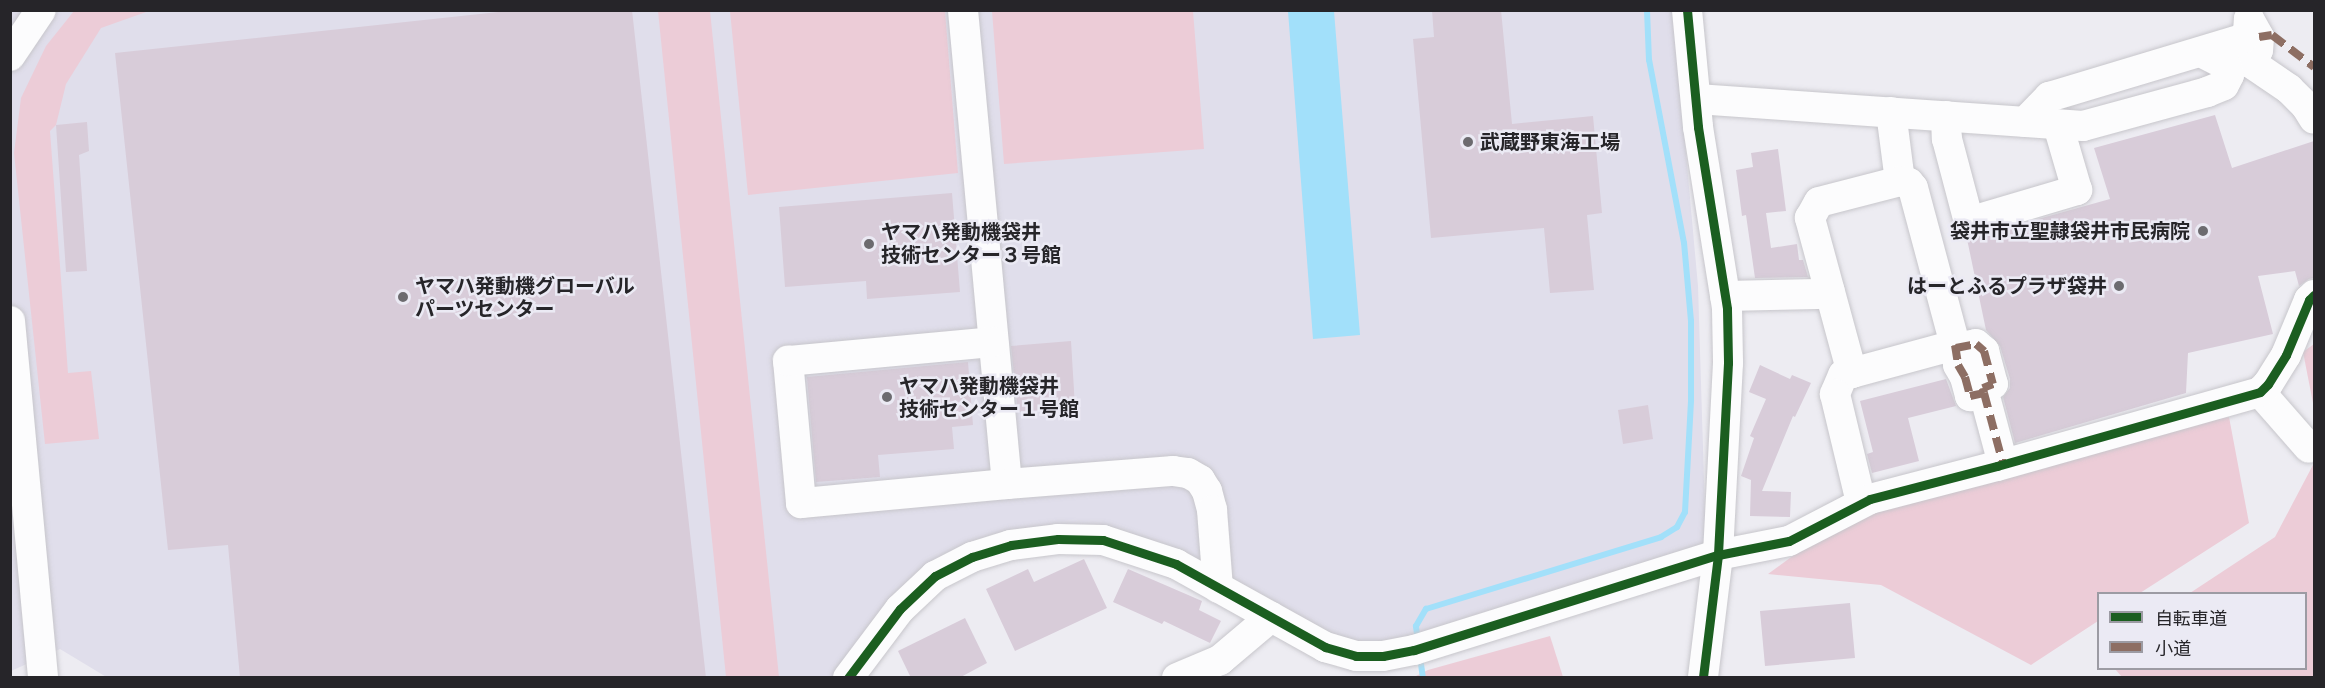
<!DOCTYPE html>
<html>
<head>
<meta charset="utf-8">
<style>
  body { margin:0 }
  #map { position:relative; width:2325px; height:688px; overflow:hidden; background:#edecf2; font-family:Cabin,"Noto Sans JP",sans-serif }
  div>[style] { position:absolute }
  .built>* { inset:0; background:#e0deeb }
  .green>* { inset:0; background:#ecccd7 }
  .water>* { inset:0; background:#a2e0fa }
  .stream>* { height:6px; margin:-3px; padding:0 3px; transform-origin:3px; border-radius:3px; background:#a2e0fa }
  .building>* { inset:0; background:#d8ccd9 }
  .roads { filter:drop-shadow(0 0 2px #c7c6cb) drop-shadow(0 0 2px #c7c6cb) }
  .minor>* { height:30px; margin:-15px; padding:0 15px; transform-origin:15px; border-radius:15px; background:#fcfcfd }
  .quiet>* { height:8px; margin-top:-4px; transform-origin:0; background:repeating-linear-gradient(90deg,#8d6e63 0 15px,transparent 0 23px) }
  .cycleway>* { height:9px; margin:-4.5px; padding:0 4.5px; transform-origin:4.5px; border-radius:4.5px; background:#1b5e20 }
  .dots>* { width:16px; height:16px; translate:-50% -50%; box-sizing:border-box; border:3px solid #ebeaf4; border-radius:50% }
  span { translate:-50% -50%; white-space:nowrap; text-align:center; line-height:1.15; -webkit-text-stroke:5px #ebeaf4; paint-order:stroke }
  .poi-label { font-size:20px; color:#262529; font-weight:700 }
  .left { translate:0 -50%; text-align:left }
  .right { translate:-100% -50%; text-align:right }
  .frame { position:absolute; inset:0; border:12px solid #262529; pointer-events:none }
  .legend { position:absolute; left:2097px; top:592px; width:210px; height:78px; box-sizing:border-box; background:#ebeaf4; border:2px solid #9c9ba3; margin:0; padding:8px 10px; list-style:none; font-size:18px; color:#262529 }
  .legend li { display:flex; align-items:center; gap:12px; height:30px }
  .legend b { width:30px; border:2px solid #9c9ba3 }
</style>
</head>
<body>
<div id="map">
  <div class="built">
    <i style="clip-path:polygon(11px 11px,1673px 11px,1698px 286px,1706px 545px,1439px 630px,1370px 644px,1337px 641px,1088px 525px,993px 534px,935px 559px,898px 591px,832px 677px,108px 678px,60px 649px,11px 671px)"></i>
  </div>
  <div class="green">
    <i style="clip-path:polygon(74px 11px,149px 11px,101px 28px,66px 84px,56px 125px,50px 131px,68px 373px,91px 371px,99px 439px,45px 444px,14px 153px,21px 98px,46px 46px)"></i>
    <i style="clip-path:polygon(658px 11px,710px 11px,779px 677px,726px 677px)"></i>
    <i style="clip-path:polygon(730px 11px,945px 11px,958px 173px,748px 195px)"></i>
    <i style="clip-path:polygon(992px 11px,1193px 11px,1204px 149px,1004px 164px)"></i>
    <i style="clip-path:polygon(2314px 344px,2314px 408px,2303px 352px)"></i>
    <i style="clip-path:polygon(2229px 417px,2249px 523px,2140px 593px,2098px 594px,2098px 621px,2031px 665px,1881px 585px,1768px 574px,1836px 524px,2188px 424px)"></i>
    <i style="clip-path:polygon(2314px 463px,2314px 677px,2122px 677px,2115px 669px,2306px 668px,2306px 594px,2190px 593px,2275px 537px)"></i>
    <i style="clip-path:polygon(1550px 636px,1563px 677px,1414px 677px,1428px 670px)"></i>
  </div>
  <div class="water">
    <i style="clip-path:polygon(1288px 11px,1334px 11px,1360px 335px,1313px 339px)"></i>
  </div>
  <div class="stream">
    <i style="left:1418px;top:641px;width:15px;rotate:-98deg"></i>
    <i style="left:1416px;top:626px;width:20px;rotate:-60deg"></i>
    <i style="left:1426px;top:609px;width:246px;rotate:-17deg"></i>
    <i style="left:1661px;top:537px;width:19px;rotate:-32deg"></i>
    <i style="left:1677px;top:527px;width:17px;rotate:-62deg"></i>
    <i style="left:1685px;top:512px;width:112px;rotate:-86.9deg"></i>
    <i style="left:1691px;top:400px;width:79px;rotate:-90deg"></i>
    <i style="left:1691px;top:321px;width:78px;rotate:-95.1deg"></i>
    <i style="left:1684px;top:243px;width:186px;rotate:-100.8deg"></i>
    <i style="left:1649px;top:60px;width:50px;rotate:-92.3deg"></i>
    <i style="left:1420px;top:657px;width:21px;rotate:82deg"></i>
  </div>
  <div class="building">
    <i style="clip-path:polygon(518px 10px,632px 10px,706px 678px,240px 678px,228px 545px,168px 550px,115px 53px)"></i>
    <i style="clip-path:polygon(1432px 10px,1501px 10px,1512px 124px,1593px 116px,1602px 213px,1587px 215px,1594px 290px,1550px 293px,1544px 228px,1431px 238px,1413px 39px,1434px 37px)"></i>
    <i style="clip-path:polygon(2215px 115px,2232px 168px,2314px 141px,2314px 278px,2309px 279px,2299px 286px,2295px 271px,2258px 276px,2273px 334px,2188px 353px,2186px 393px,2015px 443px,2003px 397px,2010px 388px,2010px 379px,2000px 346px,1986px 330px,1967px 239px,2110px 199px,2094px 148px)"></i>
    <i style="clip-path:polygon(87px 122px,89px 151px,79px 155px,87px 271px,66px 272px,56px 125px)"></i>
    <i style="clip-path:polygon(1778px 149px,1786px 211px,1766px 213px,1771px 248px,1797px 244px,1799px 260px,1803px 260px,1808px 277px,1755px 278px,1746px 215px,1742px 216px,1736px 170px,1753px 167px,1751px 153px)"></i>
    <i style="clip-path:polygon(952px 193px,960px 292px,867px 299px,866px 281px,785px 287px,779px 207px)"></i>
    <i style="clip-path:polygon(1071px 341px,1075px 407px,1018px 412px,1011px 346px)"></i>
    <i style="clip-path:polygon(968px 362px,973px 425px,952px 427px,954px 449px,878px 455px,880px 477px,816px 482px,807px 377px)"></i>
    <i style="clip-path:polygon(1760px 365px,1790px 379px,1792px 375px,1811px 383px,1795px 417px,1793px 416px,1762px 491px,1791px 492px,1790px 517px,1750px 516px,1751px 480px,1741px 476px,1754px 438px,1750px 436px,1766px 399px,1749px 392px)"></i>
    <i style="clip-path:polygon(1946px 379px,1956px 406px,1908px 418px,1919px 461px,1872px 473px,1867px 454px,1873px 452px,1860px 401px)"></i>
    <i style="clip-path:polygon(1648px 405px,1653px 439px,1623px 444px,1618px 410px)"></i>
    <i style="clip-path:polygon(1084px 559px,1107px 608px,1015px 651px,986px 589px,1028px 569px,1034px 582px)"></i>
    <i style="clip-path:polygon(1128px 569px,1202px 601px,1199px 610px,1221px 621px,1210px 643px,1164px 621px,1162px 624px,1113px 602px)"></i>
    <i style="clip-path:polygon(1850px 603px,1855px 658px,1765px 666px,1760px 611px)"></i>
    <i style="clip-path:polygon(965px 618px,987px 663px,959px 678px,911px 678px,898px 651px)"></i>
  </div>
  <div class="roads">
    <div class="minor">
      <i style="left:963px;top:10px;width:476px;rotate:84.7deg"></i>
      <i style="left:1007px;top:484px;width:207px;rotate:174.7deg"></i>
      <i style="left:801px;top:503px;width:143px;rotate:-95.2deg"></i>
      <i style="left:788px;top:361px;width:206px;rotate:-5.3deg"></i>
      <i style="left:1687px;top:10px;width:118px;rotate:84.6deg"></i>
      <i style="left:1698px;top:127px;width:184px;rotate:80.9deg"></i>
      <i style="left:1727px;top:309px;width:54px;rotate:88.9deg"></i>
      <i style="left:1728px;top:363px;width:192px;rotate:93deg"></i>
      <i style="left:1718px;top:555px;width:124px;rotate:97deg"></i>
      <i style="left:2249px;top:19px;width:21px;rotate:61deg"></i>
      <i style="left:2259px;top:37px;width:13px;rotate:94deg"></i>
      <i style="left:2258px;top:50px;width:15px;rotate:118deg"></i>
      <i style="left:2251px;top:63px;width:46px;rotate:34.4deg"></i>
      <i style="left:2289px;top:89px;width:24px;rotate:45deg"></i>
      <i style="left:2306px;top:106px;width:15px;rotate:58deg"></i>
      <i style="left:10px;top:56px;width:55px;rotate:-56deg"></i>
      <i style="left:1697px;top:99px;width:387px;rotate:4deg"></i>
      <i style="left:2083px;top:126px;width:129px;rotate:-15.3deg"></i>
      <i style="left:2207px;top:92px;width:18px;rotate:-22deg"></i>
      <i style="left:2224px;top:85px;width:11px;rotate:-63deg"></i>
      <i style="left:2229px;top:75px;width:10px;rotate:-107deg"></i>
      <i style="left:2226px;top:65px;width:27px;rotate:-153deg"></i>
      <i style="left:1891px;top:112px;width:70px;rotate:82.6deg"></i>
      <i style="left:1946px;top:116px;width:23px;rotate:88deg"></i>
      <i style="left:1947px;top:139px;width:86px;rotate:75.2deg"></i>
      <i style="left:1969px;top:222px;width:113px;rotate:-16.5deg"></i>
      <i style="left:2077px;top:190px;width:68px;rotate:-106.3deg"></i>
      <i style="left:2025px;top:122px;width:35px;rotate:-46deg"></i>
      <i style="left:2049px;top:97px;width:202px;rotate:-16.7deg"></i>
      <i style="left:2242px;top:39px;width:9px;rotate:-49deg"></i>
      <i style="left:2248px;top:32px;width:13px;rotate:-86deg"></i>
      <i style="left:1725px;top:296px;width:92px;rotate:-1.2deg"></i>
      <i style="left:1817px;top:294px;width:13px;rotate:-13deg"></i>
      <i style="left:10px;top:321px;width:359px;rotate:84.7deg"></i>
      <i style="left:1955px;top:345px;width:20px;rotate:81deg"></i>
      <i style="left:1958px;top:365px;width:14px;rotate:60deg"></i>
      <i style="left:1965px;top:377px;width:20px;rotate:75deg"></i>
      <i style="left:1970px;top:396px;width:14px;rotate:-12deg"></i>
      <i style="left:1984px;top:393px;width:73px;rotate:75deg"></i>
      <i style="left:1956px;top:348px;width:20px;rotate:-11deg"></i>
      <i style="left:1976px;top:344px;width:11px;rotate:41deg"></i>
      <i style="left:1984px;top:351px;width:34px;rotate:75deg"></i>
      <i style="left:1993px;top:384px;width:11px;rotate:158deg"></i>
      <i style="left:1983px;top:388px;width:5px;rotate:79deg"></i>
      <i style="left:1852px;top:373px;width:161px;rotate:-105.2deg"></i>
      <i style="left:1810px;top:218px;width:18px;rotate:-61deg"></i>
      <i style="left:1819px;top:202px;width:84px;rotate:-14.5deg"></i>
      <i style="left:1900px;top:181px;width:9px;rotate:13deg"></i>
      <i style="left:1909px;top:183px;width:6px;rotate:51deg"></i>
      <i style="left:1913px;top:188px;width:163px;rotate:75deg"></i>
      <i style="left:1955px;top:345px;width:107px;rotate:164.8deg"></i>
      <i style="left:1852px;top:373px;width:9px;rotate:167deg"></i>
      <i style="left:1843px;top:375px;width:21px;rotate:113deg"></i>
      <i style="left:1835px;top:394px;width:111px;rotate:76.5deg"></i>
      <i style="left:2260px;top:392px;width:74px;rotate:48.8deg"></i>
      <i style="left:1007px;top:484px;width:167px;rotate:-4.5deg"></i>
      <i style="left:1173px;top:471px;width:15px;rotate:8deg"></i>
      <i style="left:1188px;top:473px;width:14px;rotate:30deg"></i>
      <i style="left:1200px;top:480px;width:13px;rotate:58deg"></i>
      <i style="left:1207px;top:491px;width:20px;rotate:75deg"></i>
      <i style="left:1212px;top:510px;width:78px;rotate:85.6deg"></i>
      <i style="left:848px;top:678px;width:86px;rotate:-53deg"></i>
      <i style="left:900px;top:609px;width:48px;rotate:-43.3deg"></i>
      <i style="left:935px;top:576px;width:42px;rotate:-27.2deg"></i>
      <i style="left:972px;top:557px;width:41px;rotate:-17.1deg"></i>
      <i style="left:1011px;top:545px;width:47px;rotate:-7.3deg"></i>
      <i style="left:1058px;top:539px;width:45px;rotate:1.3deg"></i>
      <i style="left:1103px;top:540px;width:77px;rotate:18.2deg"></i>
      <i style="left:1176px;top:564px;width:171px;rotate:29.1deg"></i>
      <i style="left:1325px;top:647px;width:32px;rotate:16deg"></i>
      <i style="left:1356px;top:656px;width:27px"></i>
      <i style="left:1383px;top:656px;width:32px;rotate:-11deg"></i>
      <i style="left:1414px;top:650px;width:318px;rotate:-17.4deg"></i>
      <i style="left:1718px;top:555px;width:72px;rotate:-11.2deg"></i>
      <i style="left:1789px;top:541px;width:91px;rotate:-27.4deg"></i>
      <i style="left:1870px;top:499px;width:131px;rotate:-14.6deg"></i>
      <i style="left:1997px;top:466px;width:273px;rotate:-15.7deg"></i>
      <i style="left:2260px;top:392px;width:11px;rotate:-45deg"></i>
      <i style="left:2268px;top:384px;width:34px;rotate:-58deg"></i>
      <i style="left:2286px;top:355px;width:60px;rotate:-67.3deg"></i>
      <i style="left:2309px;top:300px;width:7px;rotate:-45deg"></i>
      <i style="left:1177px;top:678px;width:47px;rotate:-22.7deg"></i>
      <i style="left:1220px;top:660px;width:67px;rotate:-40.1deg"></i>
    </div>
  </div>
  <div class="quiet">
    <i style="left:2259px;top:37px;width:13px;rotate:-9deg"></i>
    <i style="left:2272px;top:35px;width:53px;rotate:37.3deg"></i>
    <i style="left:1955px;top:345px;width:20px;rotate:81deg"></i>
    <i style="left:1958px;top:365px;width:14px;rotate:60deg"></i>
    <i style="left:1965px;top:377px;width:20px;rotate:75deg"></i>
    <i style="left:1970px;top:396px;width:14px;rotate:-12deg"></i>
    <i style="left:1984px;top:393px;width:73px;rotate:75deg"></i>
    <i style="left:1956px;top:348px;width:20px;rotate:-11deg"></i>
    <i style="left:1976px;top:344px;width:11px;rotate:41deg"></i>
    <i style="left:1984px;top:351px;width:34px;rotate:75deg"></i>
    <i style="left:1993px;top:384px;width:11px;rotate:158deg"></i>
    <i style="left:1983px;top:388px;width:5px;rotate:79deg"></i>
  </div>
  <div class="cycleway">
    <i style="left:1687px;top:10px;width:118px;rotate:84.6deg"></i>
    <i style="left:1698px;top:127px;width:184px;rotate:80.9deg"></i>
    <i style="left:1727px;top:309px;width:54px;rotate:88.9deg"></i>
    <i style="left:1728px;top:363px;width:192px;rotate:93deg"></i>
    <i style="left:1718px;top:555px;width:124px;rotate:97deg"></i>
    <i style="left:848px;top:678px;width:86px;rotate:-53deg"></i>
    <i style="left:900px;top:609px;width:48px;rotate:-43.3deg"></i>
    <i style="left:935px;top:576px;width:42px;rotate:-27.2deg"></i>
    <i style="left:972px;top:557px;width:41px;rotate:-17.1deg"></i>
    <i style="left:1011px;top:545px;width:47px;rotate:-7.3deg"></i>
    <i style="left:1058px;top:539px;width:45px;rotate:1.3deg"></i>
    <i style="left:1103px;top:540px;width:77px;rotate:18.2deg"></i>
    <i style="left:1176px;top:564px;width:171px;rotate:29.1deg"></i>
    <i style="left:1325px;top:647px;width:32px;rotate:16deg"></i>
    <i style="left:1356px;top:656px;width:27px"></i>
    <i style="left:1383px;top:656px;width:32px;rotate:-11deg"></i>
    <i style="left:1414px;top:650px;width:318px;rotate:-17.4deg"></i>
    <i style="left:1718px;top:555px;width:72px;rotate:-11.2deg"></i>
    <i style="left:1789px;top:541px;width:91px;rotate:-27.4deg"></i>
    <i style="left:1870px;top:499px;width:131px;rotate:-14.6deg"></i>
    <i style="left:1997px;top:466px;width:273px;rotate:-15.7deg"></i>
    <i style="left:2260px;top:392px;width:11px;rotate:-45deg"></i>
    <i style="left:2268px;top:384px;width:34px;rotate:-58deg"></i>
    <i style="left:2286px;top:355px;width:60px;rotate:-67.3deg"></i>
    <i style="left:2309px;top:300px;width:7px;rotate:-45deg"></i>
  </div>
  <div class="dots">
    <i style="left:1468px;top:142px;background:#6c6b6f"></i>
    <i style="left:2203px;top:231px;background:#6c6b6f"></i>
    <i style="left:869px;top:244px;background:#6c6b6f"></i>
    <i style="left:2119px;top:286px;background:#6c6b6f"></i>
    <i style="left:403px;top:297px;background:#6c6b6f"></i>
    <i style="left:887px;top:397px;background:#6c6b6f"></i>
  </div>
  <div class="poi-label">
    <span class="left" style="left:1480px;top:142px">武蔵野東海工場</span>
    <span class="right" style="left:2190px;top:231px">袋井市立聖隷袋井市民病院</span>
    <span class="left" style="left:881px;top:244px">ヤマハ発動機袋井<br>技術センター３号館</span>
    <span class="left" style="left:415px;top:298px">ヤマハ発動機グローバル<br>パーツセンター</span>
    <span class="right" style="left:2107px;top:286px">はーとふるプラザ袋井</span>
    <span class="left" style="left:899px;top:398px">ヤマハ発動機袋井<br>技術センター１号館</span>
  </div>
  <div class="frame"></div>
  <ul class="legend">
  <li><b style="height:8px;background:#1b5e20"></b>自転車道</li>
  <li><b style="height:8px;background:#8d6e63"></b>小道</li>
  </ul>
</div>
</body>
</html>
